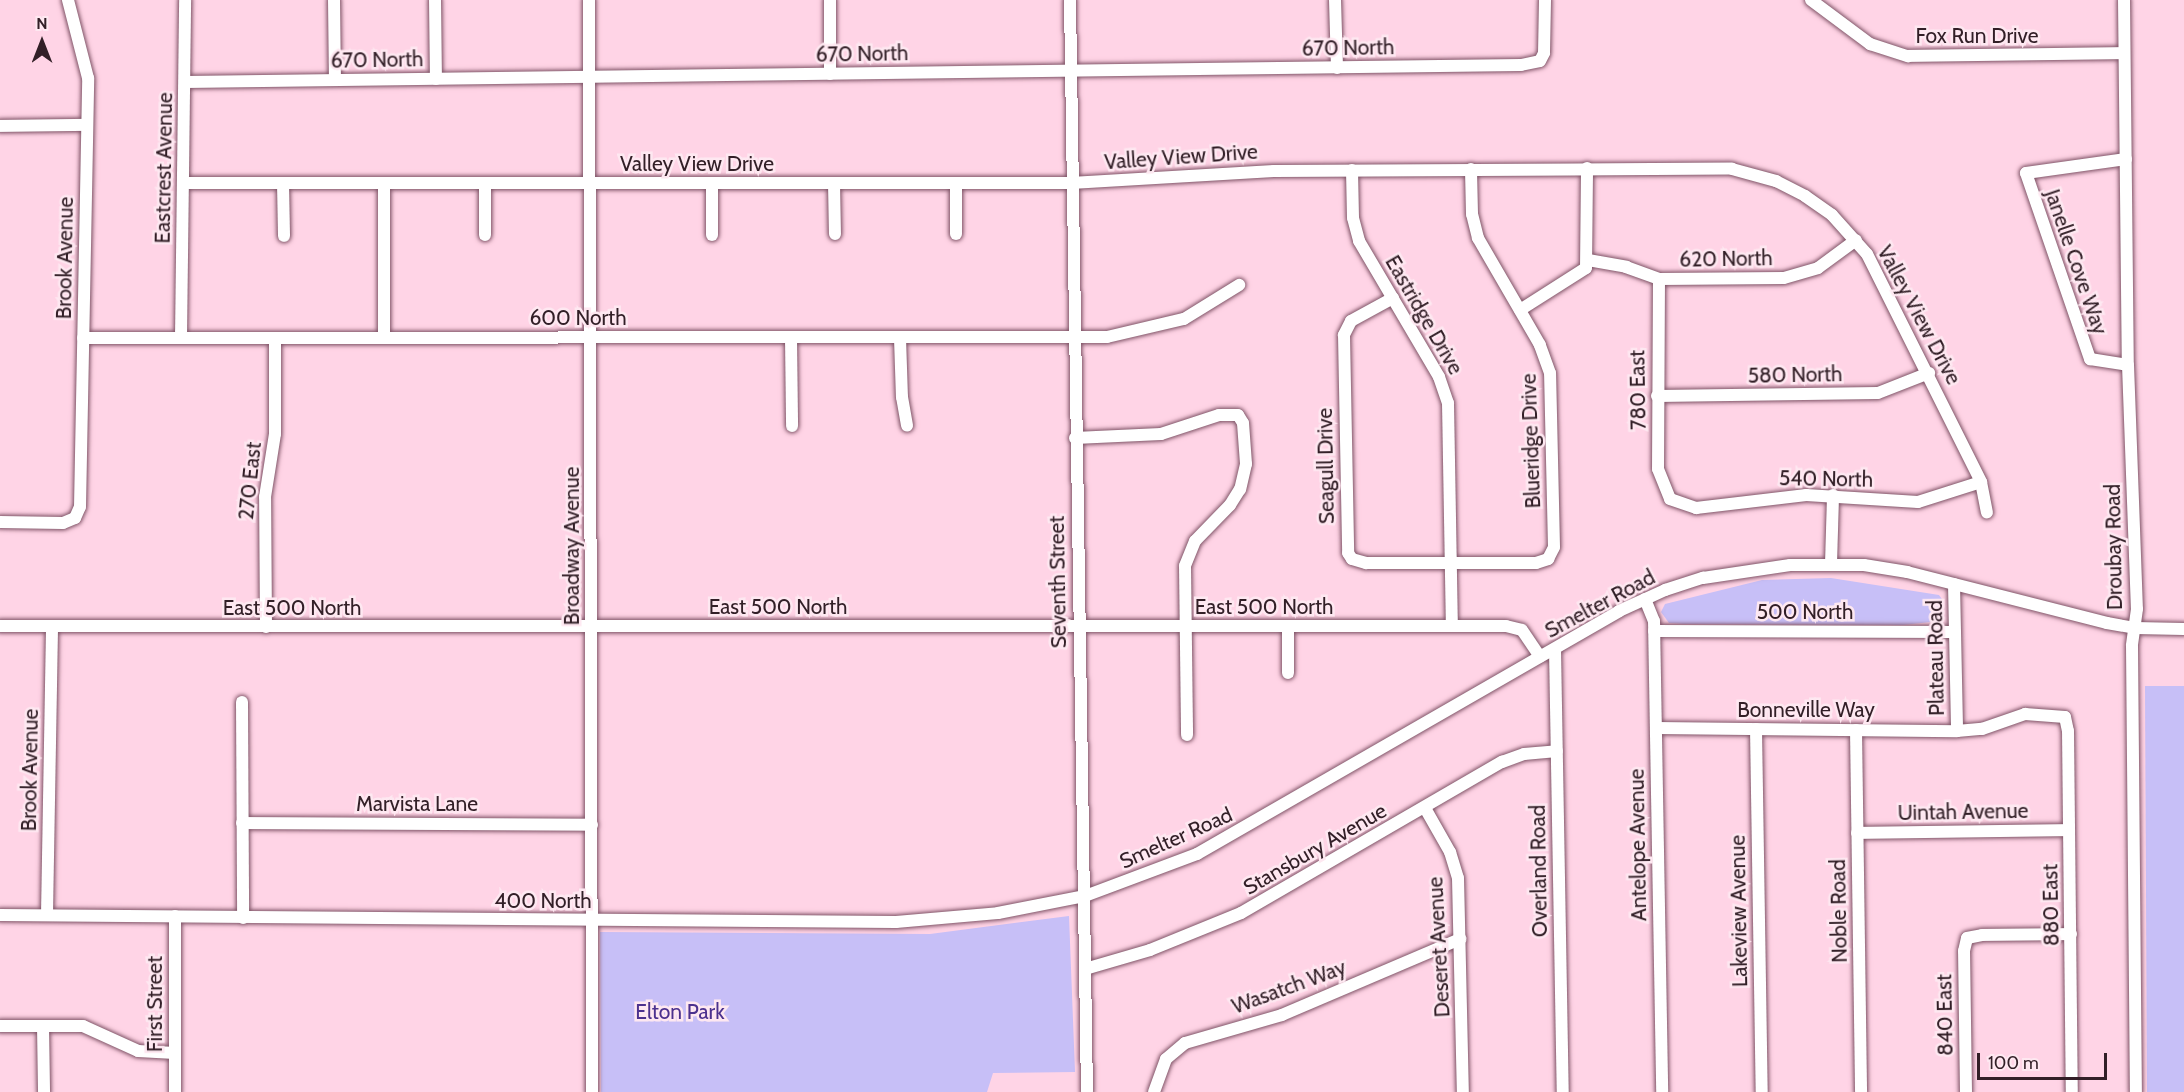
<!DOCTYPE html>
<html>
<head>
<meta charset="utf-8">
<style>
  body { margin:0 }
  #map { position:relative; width:2184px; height:1092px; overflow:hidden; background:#ffd4e6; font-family:Cabin,sans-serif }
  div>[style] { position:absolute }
  .green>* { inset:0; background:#c7bff7 }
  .roads { filter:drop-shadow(0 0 2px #805467) drop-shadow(0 0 2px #805467) }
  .minor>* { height:12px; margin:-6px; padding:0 6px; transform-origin:6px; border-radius:6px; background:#fff }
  span { translate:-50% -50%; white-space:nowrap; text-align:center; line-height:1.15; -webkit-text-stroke:5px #fee8f1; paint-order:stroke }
  .street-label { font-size:21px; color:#321f27 }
  .park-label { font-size:21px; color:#4c318e }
  .north { position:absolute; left:12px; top:12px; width:60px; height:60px; -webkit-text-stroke:4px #fee8f1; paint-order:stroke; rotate:0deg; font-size:16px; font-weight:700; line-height:24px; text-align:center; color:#321f27 }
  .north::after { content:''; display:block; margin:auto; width:21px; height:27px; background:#321f27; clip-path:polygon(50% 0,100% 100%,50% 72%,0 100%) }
  .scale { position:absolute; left:1977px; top:1053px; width:130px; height:27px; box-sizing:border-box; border:3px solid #321f27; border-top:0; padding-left:8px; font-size:18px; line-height:21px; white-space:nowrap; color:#321f27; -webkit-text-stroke:4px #fee8f1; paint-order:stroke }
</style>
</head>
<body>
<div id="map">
  <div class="green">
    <i style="clip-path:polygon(1831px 578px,1939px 595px,1944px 602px,1940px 621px,1903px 625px,1684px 624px,1669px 623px,1661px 612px,1665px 604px,1762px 580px)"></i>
    <i style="clip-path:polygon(2145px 686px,2184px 686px,2184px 1092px,2147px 1092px)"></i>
    <i style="clip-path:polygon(1069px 916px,1075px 1072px,993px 1073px,987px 1092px,601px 1092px,600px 932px,930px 934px)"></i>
  </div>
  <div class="roads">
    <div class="minor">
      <i style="left:334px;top:0;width:80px;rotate:89.3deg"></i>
      <i style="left:435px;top:0;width:79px;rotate:89.3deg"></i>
      <i style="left:589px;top:0;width:1092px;rotate:89.84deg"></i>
      <i style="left:830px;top:0;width:74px;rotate:90deg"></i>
      <i style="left:1070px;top:0;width:1092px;rotate:89.11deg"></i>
      <i style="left:1335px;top:0;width:68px;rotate:88.3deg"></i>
      <i style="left:1811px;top:0;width:74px;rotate:36.7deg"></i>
      <i style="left:1870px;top:44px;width:40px;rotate:18deg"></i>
      <i style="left:1908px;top:56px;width:216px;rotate:-0.8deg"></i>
      <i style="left:2124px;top:0;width:365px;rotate:89.4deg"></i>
      <i style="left:2128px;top:365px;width:244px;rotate:87.9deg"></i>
      <i style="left:2137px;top:609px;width:37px;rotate:98deg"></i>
      <i style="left:2132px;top:646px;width:446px;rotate:89.5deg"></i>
      <i style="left:185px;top:82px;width:1336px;rotate:-0.73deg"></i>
      <i style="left:1521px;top:65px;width:19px;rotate:-12deg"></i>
      <i style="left:1540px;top:61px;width:9px;rotate:-63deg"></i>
      <i style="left:1544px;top:53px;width:53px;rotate:-88.9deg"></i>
      <i style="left:0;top:126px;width:87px;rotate:-0.7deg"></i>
      <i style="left:2126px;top:159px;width:101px;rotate:172deg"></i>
      <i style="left:2026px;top:173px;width:197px;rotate:71deg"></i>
      <i style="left:2090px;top:359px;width:38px;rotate:9deg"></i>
      <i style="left:1352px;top:170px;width:48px;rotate:88.8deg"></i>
      <i style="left:1353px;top:218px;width:24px;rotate:75deg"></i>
      <i style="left:1359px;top:241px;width:158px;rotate:59.5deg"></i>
      <i style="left:1439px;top:377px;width:28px;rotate:71deg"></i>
      <i style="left:1448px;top:403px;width:223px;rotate:89deg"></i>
      <i style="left:183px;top:183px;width:888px"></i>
      <i style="left:1071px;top:183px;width:203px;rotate:-3.4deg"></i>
      <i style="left:1274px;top:171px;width:458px;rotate:-0.3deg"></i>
      <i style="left:1732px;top:169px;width:46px;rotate:15.3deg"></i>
      <i style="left:1776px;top:181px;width:33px;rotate:27deg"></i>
      <i style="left:1805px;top:196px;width:33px;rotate:35deg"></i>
      <i style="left:1832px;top:215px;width:52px;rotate:48.1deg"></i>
      <i style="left:1867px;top:254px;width:255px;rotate:63.4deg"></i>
      <i style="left:1981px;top:482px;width:31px;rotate:79deg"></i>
      <i style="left:283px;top:183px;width:53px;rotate:88.9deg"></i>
      <i style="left:485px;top:183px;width:52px;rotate:90deg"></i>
      <i style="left:712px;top:183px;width:52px;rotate:90deg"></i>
      <i style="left:834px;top:183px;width:51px;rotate:88.9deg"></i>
      <i style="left:956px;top:183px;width:51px;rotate:90deg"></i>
      <i style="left:1588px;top:260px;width:39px;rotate:10deg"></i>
      <i style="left:1626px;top:267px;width:35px;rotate:20deg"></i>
      <i style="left:1659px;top:279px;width:125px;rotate:-0.5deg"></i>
      <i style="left:1784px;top:278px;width:35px;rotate:-16deg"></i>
      <i style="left:1818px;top:268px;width:47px;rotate:-36.4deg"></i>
      <i style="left:1659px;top:279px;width:190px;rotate:90.3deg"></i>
      <i style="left:1658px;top:469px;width:32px;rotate:68deg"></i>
      <i style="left:1670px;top:499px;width:28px;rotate:19deg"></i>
      <i style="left:1696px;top:508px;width:111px;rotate:-6.7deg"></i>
      <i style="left:1806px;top:495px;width:112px;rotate:3.6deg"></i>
      <i style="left:1918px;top:502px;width:66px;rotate:-17.6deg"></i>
      <i style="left:1393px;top:298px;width:48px;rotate:151.3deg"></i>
      <i style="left:1351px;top:321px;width:16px;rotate:117deg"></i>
      <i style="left:1344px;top:335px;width:218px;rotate:88.9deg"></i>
      <i style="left:1348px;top:553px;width:7px;rotate:56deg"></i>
      <i style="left:1352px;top:559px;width:15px;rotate:16deg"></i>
      <i style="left:1366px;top:563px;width:170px"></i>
      <i style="left:1536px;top:563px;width:13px;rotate:-18deg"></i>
      <i style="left:1548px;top:559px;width:13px;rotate:-63deg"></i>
      <i style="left:1554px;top:547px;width:174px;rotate:-91.3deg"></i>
      <i style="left:1550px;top:373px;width:30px;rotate:-110deg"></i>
      <i style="left:1540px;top:345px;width:124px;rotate:-120.1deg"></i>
      <i style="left:1478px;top:238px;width:25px;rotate:-104deg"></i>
      <i style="left:1472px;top:214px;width:45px;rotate:-91.3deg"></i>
      <i style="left:1520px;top:310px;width:78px;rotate:-32.5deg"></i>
      <i style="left:1586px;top:268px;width:100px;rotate:-89.4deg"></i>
      <i style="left:83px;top:338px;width:1024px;rotate:-0.06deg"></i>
      <i style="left:1107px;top:337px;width:79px;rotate:-13.2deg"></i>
      <i style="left:1184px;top:319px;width:65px;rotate:-31.7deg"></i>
      <i style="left:181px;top:338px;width:338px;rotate:-89.3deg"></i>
      <i style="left:384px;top:338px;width:155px;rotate:-90deg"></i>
      <i style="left:791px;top:338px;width:88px;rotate:89.3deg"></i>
      <i style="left:900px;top:338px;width:59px;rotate:88.1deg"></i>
      <i style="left:902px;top:397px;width:29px;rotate:80deg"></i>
      <i style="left:1657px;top:396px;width:221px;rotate:-0.8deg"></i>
      <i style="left:1878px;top:393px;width:55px;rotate:-21.4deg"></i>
      <i style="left:1075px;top:438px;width:86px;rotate:-2.7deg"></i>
      <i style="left:1161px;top:434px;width:61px;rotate:-18.1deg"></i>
      <i style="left:1219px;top:415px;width:19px"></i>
      <i style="left:1238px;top:415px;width:9px;rotate:58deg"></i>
      <i style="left:1243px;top:423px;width:41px;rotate:85.8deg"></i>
      <i style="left:1246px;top:464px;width:26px;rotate:103deg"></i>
      <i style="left:1240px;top:489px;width:19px;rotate:122deg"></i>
      <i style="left:1230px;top:505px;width:50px;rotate:134.2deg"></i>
      <i style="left:1195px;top:541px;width:27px;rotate:112deg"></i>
      <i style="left:1185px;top:566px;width:169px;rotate:89.3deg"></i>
      <i style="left:0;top:522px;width:63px;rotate:0.9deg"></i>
      <i style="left:63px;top:523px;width:13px;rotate:-23deg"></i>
      <i style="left:75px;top:518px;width:12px;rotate:-66deg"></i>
      <i style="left:80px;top:507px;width:429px;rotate:-88.9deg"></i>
      <i style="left:88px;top:78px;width:81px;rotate:-104.4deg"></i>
      <i style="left:1831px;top:564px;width:69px;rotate:-88.3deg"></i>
      <i style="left:1954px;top:584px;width:147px;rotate:88.8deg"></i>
      <i style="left:1645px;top:599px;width:24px;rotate:68deg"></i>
      <i style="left:1654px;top:621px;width:471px;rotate:89deg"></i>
      <i style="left:0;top:626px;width:1506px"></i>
      <i style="left:1506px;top:626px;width:16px;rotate:14deg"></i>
      <i style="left:1522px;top:630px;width:32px;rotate:56deg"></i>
      <i style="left:266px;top:627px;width:130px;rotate:-90.4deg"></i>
      <i style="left:265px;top:497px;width:64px;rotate:-81deg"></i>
      <i style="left:275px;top:434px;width:96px;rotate:-90deg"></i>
      <i style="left:1654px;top:631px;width:301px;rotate:0.2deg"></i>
      <i style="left:1555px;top:649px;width:443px;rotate:89deg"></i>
      <i style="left:1288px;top:673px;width:47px;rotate:-90deg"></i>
      <i style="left:242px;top:702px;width:216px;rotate:89.7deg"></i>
      <i style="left:1656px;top:728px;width:301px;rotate:0.6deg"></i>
      <i style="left:1957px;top:731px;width:25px;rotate:-5deg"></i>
      <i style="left:1982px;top:729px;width:46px;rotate:-19.2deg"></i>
      <i style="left:2025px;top:714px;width:40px;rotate:4.3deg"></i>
      <i style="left:2065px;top:717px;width:14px;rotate:78deg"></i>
      <i style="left:2068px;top:731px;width:361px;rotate:89.4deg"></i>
      <i style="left:1756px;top:729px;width:363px;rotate:89.1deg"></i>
      <i style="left:1856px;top:730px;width:362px;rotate:89.2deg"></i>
      <i style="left:1425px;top:808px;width:51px;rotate:60.4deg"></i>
      <i style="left:1450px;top:852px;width:27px;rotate:73deg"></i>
      <i style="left:1458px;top:878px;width:214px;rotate:88.7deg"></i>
      <i style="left:242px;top:823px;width:350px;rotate:0.3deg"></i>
      <i style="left:1857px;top:833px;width:212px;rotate:-0.8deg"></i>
      <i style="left:0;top:915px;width:896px;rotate:0.45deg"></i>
      <i style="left:896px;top:922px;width:102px;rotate:-5deg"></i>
      <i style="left:998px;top:913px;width:89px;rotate:-11.1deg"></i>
      <i style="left:1085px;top:896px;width:120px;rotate:-20.6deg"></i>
      <i style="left:1197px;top:854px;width:487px;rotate:-29.9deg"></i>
      <i style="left:1619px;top:611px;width:51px;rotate:-24.5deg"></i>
      <i style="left:1665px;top:590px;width:40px;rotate:-18deg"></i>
      <i style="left:1703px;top:578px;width:88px;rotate:-8.5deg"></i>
      <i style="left:1790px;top:565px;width:74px"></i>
      <i style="left:1864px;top:565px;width:44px;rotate:9.2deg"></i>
      <i style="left:1907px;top:572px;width:206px;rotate:14.3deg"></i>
      <i style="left:2107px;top:623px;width:28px;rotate:10deg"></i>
      <i style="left:2135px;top:628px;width:49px;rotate:1.2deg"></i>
      <i style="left:47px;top:915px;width:289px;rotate:-89deg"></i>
      <i style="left:175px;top:916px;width:176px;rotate:90deg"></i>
      <i style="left:1085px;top:969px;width:68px;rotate:-16.3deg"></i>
      <i style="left:1150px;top:950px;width:98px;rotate:-22.1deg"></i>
      <i style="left:1241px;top:913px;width:302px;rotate:-30.1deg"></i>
      <i style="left:1502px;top:762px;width:23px;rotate:-20deg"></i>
      <i style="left:1524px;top:754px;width:33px;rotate:-5deg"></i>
      <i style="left:0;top:1026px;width:83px"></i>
      <i style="left:83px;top:1026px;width:60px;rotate:24.4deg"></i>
      <i style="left:138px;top:1051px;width:37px;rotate:3deg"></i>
      <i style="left:43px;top:1026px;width:66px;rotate:89.1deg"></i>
      <i style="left:1154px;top:1092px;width:35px;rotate:-70deg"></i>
      <i style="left:1166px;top:1059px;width:25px;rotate:-40deg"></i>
      <i style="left:1185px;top:1043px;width:101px;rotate:-16.1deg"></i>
      <i style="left:1282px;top:1015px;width:194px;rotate:-23.1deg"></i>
      <i style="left:1966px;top:1092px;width:141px;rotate:-90.8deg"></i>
      <i style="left:1964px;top:951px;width:13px;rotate:-77deg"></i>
      <i style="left:1967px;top:938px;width:15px;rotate:-11deg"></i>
      <i style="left:1982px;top:935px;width:89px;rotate:-0.6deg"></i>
    </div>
  </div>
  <div class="street-label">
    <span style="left:1977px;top:36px">Fox Run Drive</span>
    <span style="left:1348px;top:48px;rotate:-1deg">670 North</span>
    <span style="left:862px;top:54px;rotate:-1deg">670 North</span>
    <span style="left:377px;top:60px;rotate:-1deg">670 North</span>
    <span style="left:1181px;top:157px;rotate:-4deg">Valley View Drive</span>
    <span style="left:697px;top:164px">Valley View Drive</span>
    <span style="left:164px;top:168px;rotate:-89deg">Eastcrest Avenue</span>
    <span style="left:65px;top:258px;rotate:-89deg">Brook Avenue</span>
    <span style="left:1726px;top:259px;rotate:-1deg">620 North</span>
    <span style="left:2076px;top:262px;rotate:71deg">Janelle Cove Way</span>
    <span style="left:1424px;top:315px;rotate:60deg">Eastridge Drive</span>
    <span style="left:1919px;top:315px;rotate:62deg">Valley View Drive</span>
    <span style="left:578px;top:318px">600 North</span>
    <span style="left:1795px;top:375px;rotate:-1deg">580 North</span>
    <span style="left:1638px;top:390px;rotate:-91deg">780 East</span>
    <span style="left:1531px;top:441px;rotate:-92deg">Blueridge Drive</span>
    <span style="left:1326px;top:466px;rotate:-91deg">Seagull Drive</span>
    <span style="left:1826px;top:479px;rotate:1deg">540 North</span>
    <span style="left:250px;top:481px;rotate:-84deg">270 East</span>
    <span style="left:572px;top:546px;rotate:-90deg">Broadway Avenue</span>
    <span style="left:2114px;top:547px;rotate:-91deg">Droubay Road</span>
    <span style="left:1058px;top:582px;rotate:-91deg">Seventh Street</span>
    <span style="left:1600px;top:604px;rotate:-28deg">Smelter Road</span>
    <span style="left:778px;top:607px">East 500 North</span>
    <span style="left:1264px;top:607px">East 500 North</span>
    <span style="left:292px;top:608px">East 500 North</span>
    <span style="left:1805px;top:612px">500 North</span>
    <span style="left:1936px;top:658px;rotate:-91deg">Plateau Road</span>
    <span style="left:1806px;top:710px">Bonneville Way</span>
    <span style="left:30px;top:770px;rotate:-89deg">Brook Avenue</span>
    <span style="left:417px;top:804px">Marvista Lane</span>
    <span style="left:1963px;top:812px;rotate:-1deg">Uintah Avenue</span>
    <span style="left:1176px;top:838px;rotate:-24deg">Smelter Road</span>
    <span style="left:1638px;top:845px;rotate:-91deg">Antelope Avenue</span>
    <span style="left:1315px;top:849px;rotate:-30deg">Stansbury Avenue</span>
    <span style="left:1539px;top:871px;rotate:-91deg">Overland Road</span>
    <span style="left:543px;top:901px">400 North</span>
    <span style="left:2051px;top:905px;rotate:-91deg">880 East</span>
    <span style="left:1739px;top:911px;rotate:-91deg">Lakeview Avenue</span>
    <span style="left:1839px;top:911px;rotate:-91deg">Noble Road</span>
    <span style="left:1439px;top:947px;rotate:-93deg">Deseret Avenue</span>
    <span style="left:1289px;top:987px;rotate:-20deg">Wasatch Way</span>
    <span style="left:155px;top:1004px;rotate:-90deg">First Street</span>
    <span style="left:1945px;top:1015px;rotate:-91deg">840 East</span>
  </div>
  <div class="park-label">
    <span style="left:680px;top:1012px">Elton Park</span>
  </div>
  <div class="north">N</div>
  <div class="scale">100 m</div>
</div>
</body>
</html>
